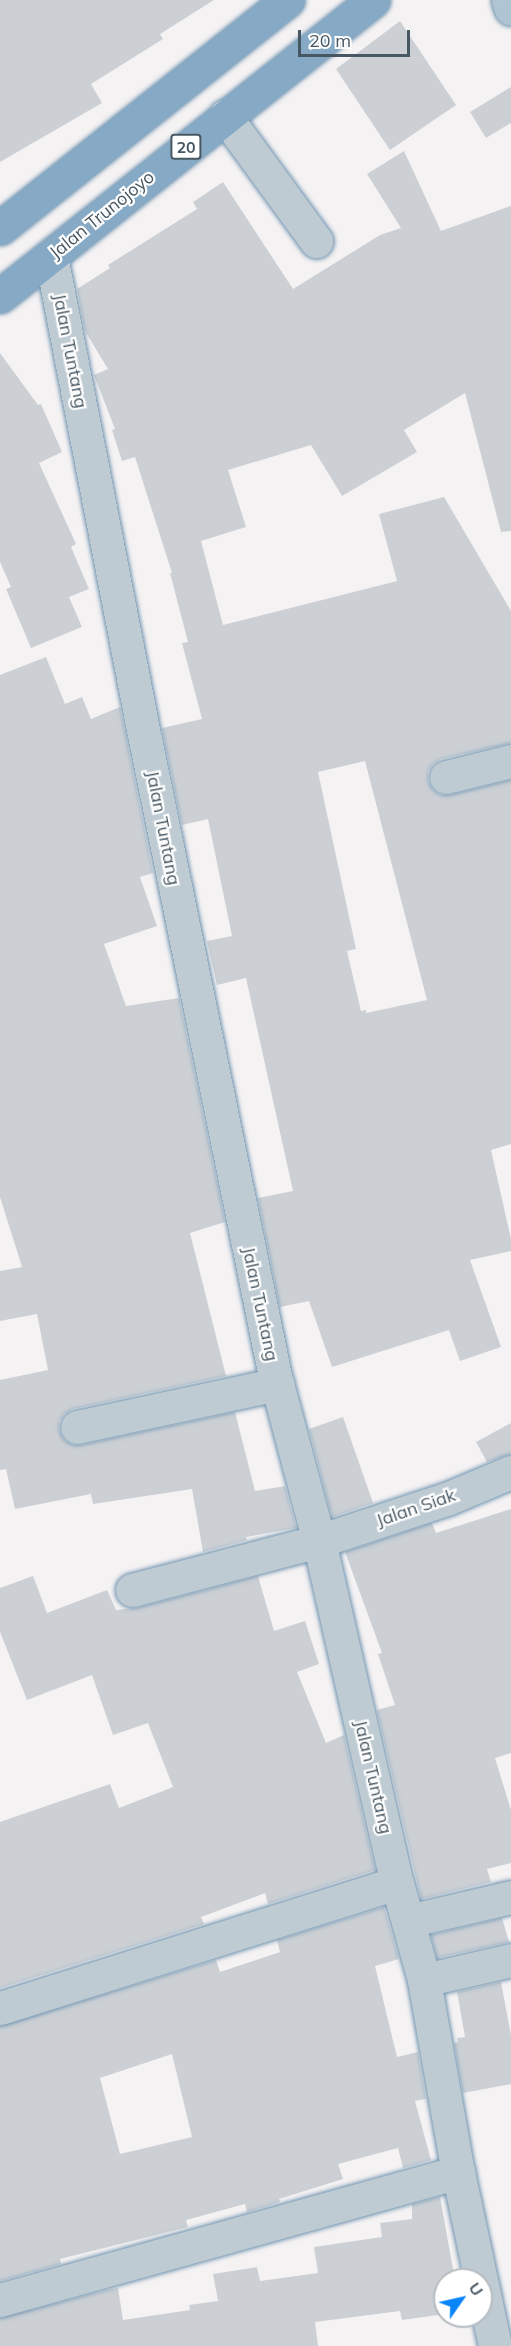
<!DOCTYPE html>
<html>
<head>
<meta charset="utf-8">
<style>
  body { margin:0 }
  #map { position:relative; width:511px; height:2346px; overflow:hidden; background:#f5f2f3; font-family:Mulish,sans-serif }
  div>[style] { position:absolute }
  .building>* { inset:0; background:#ccd0d5 }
  .roads { filter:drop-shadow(0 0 2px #7195b1) drop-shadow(0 0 2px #7195b1) }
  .minor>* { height:33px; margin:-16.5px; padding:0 16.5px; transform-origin:16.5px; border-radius:16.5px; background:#bfcbd3 }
  .major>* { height:33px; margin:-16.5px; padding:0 16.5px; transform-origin:16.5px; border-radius:16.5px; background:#b0c5d3 }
  .highway>* { height:33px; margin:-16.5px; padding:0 16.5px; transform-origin:16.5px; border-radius:16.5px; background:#86aac5 }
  span { translate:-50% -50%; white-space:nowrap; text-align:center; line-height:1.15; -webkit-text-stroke:4.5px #fff; paint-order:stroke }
  .shield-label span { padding:2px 4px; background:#fff; border:2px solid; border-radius:4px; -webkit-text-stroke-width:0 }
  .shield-label { font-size:16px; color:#485863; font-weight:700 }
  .street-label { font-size:18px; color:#485863 }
  .north { position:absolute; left:433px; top:2268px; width:60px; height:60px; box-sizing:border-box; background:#fff; border:2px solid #b6bcc1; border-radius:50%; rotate:56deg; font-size:16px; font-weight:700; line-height:24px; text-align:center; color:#485863 }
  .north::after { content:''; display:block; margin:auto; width:21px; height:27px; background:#0885f9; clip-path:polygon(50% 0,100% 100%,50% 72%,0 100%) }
  .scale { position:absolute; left:298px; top:30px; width:112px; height:27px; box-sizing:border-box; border:3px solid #485863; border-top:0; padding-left:8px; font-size:18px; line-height:21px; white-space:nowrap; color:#485863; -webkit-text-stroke:4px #fff; paint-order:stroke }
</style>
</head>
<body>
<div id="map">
  <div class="building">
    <i style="clip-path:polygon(0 0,214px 0,160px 34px,163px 39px,91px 84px,102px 103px,0 162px)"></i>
    <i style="clip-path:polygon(400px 21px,456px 105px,390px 150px,336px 69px)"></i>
    <i style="clip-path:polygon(511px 87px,511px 123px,486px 138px,470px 112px)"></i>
    <i style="clip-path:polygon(evenodd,404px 151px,441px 231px,511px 206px,511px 531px,501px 532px,465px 393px,404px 430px,417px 452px,342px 496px,311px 445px,228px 470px,246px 527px,201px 541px,223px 625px,397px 581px,379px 514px,444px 497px,511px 611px,511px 743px,441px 759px,433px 764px,428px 772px,428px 781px,433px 790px,440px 795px,450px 795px,511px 780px,511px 1144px,491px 1150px,511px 1239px,511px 1251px,470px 1260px,501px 1347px,460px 1361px,449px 1330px,332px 1367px,309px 1301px,280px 1307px,258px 1198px,293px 1191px,246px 978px,217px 985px,207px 941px,232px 936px,208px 819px,182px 825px,162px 728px,202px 719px,182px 643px,188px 642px,170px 573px,172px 573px,135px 457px,122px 461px,112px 430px,115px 429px,94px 375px,108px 369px,85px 331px,77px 289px,110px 268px,108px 265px,197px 209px,193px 202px,223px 182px,293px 289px,380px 235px,401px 228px,367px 174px,404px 151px,365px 761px,427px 1000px,366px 1013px,366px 1010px,361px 1011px,347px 951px,356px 949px,318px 772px,365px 761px)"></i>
    <i style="clip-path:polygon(0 353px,38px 405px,41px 404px,62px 452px,39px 463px,76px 544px,71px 547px,89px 589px,69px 597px,82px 627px,31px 648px,6px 589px,11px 587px,0 562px)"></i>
    <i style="clip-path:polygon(46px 657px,65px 704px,82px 697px,91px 719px,120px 707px,153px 873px,140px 877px,157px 926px,104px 944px,126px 1006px,179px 998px,225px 1222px,190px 1233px,226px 1376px,73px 1409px,64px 1414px,59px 1421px,59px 1430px,64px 1440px,72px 1445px,81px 1445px,235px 1412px,255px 1491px,285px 1486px,296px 1528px,246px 1537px,247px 1540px,203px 1552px,192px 1489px,93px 1504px,91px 1494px,15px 1509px,6px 1469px,0 1470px,0 1380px,48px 1370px,37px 1314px,0 1321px,0 1271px,22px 1267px,0 1197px,0 675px)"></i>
    <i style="clip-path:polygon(343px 1417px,373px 1503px,332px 1517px,309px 1429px)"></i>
    <i style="clip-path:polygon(511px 1423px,511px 1454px,487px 1462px,476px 1442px)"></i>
    <i style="clip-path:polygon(511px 1509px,511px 1753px,495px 1758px,511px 1810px,511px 1863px,487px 1869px,491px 1882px,421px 1899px,377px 1710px,395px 1705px,378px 1654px,382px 1653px,345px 1552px,432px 1523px,436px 1533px)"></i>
    <i style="clip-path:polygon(33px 1576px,47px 1613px,107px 1590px,116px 1610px,137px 1608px,258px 1576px,274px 1631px,305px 1621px,319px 1664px,297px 1672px,326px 1743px,344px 1735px,375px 1870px,268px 1904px,265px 1893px,201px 1917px,204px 1924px,0 1988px,0 1822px,110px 1784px,119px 1808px,173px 1787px,148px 1723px,113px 1735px,92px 1675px,27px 1700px,0 1632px,0 1588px)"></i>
    <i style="clip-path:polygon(evenodd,384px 1907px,399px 1959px,375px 1966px,397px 2057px,418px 2052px,426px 2099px,415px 2101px,431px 2160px,403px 2168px,398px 2148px,338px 2164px,343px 2179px,279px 2199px,280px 2202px,247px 2212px,245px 2204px,186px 2220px,188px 2227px,60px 2259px,61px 2264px,0 2281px,0 2026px,216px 1960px,220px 1972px,280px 1952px,277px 1940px,384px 1907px,172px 2054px,192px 2137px,120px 2154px,100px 2078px,172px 2054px)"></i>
    <i style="clip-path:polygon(502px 1918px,509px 1942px,437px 1958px,431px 1935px)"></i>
    <i style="clip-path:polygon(501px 1982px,511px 2035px,511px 2084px,463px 2093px,454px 2043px,458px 2042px,457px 2038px,465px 2037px,457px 1992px)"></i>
    <i style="clip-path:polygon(440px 2197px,455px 2280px,445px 2280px,445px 2314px,402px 2320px,400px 2311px,315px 2322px,318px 2346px,0 2346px,0 2318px,107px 2290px,118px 2288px,123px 2320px,190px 2310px,189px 2305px,218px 2301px,213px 2274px,257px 2267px,260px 2281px,318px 2273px,314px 2247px,382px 2237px,380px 2223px,412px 2219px,412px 2204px)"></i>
  </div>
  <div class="roads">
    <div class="minor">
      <i style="left:225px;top:116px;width:155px;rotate:53.9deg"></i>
      <i style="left:51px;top:256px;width:492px;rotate:79deg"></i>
      <i style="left:145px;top:739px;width:650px;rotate:78.47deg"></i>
      <i style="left:275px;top:1376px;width:171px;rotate:75.1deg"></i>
      <i style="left:319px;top:1541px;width:351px;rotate:77.2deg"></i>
      <i style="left:397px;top:1883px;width:101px;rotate:74.4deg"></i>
      <i style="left:424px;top:1980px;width:195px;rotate:80deg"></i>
      <i style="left:458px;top:2172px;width:178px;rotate:78deg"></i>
      <i style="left:446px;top:777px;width:67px;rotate:-13.8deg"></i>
      <i style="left:77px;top:1427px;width:205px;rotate:-12.1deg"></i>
      <i style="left:132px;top:1590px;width:193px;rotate:-14.7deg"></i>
      <i style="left:319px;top:1541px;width:137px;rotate:-18.3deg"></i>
      <i style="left:449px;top:1498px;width:67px;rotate:-22.8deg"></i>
      <i style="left:408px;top:1921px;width:106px;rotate:-13.1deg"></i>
      <i style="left:424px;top:1980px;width:89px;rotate:-12.9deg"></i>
      <i style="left:0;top:2008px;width:416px;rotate:-17.5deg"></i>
      <i style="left:0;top:2300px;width:476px;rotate:-15.6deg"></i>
    </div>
    <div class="major">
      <i style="left:508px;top:0;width:9px;rotate:72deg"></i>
    </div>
    <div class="highway">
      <i style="left:0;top:228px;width:367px;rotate:-38.4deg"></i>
      <i style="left:0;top:296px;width:476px;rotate:-38.4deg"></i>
    </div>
  </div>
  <div class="shield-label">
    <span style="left:186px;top:147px">20</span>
  </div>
  <div class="street-label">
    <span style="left:102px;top:215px;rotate:-39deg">Jalan Trunojoyo</span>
    <span style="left:70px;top:351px;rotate:79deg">Jalan Tuntang</span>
    <span style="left:163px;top:828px;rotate:79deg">Jalan Tuntang</span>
    <span style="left:260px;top:1304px;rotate:78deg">Jalan Tuntang</span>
    <span style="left:416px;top:1508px;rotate:-19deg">Jalan Siak</span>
    <span style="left:373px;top:1777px;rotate:77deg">Jalan Tuntang</span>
  </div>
  <div class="north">U</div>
  <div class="scale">20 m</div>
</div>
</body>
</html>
